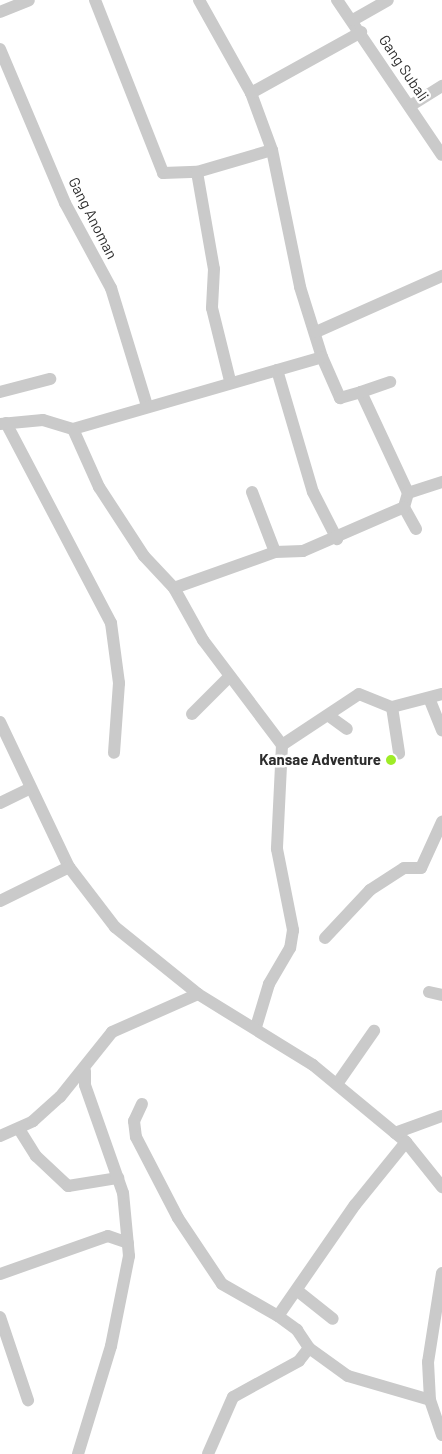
<!DOCTYPE html>
<html>
<head>
<meta charset="utf-8">
<style>
  body { margin:0 }
  #map { position:relative; width:442px; height:1454px; overflow:hidden; background:#fff; font-family:Barlow,sans-serif }
  div>[style] { position:absolute }
  .minor>* { height:12px; margin:-6px; padding:0 6px; transform-origin:6px; border-radius:6px; background:#cacaca }
  .dots>* { width:14px; height:14px; translate:-50% -50%; box-sizing:border-box; border:2px solid #fff; border-radius:50% }
  span { translate:-50% -50%; white-space:nowrap; text-align:center; line-height:1.15; -webkit-text-stroke:5px #fff; paint-order:stroke }
  .street-label { font-size:15px; color:#2d2d2d }
  .poi-label { font-size:15px; color:#2d2d2d; font-weight:700 }
  .right { translate:-100% -50%; text-align:right }
</style>
</head>
<body>
<div id="map">
  <div class="minor">
    <i style="left:95px;top:0;width:186px;rotate:68.5deg"></i>
    <i style="left:163px;top:173px;width:34px;rotate:-2deg"></i>
    <i style="left:197px;top:172px;width:78px;rotate:-16.3deg"></i>
    <i style="left:199px;top:0;width:107px;rotate:60.8deg"></i>
    <i style="left:251px;top:93px;width:61px;rotate:69.8deg"></i>
    <i style="left:272px;top:150px;width:140px;rotate:78.4deg"></i>
    <i style="left:300px;top:287px;width:73px;rotate:72.6deg"></i>
    <i style="left:322px;top:357px;width:45px;rotate:66.3deg"></i>
    <i style="left:340px;top:398px;width:22px;rotate:-16deg"></i>
    <i style="left:361px;top:392px;width:111px;rotate:65deg"></i>
    <i style="left:337px;top:0;width:187px;rotate:55.9deg"></i>
    <i style="left:0;top:12px;width:31px;rotate:-22deg"></i>
    <i style="left:353px;top:20px;width:40px;rotate:-29.7deg"></i>
    <i style="left:0;top:49px;width:167px;rotate:67.1deg"></i>
    <i style="left:65px;top:203px;width:97px;rotate:61.6deg"></i>
    <i style="left:111px;top:288px;width:123px;rotate:73deg"></i>
    <i style="left:251px;top:93px;width:126px;rotate:-29deg"></i>
    <i style="left:410px;top:106px;width:38px;rotate:-32deg"></i>
    <i style="left:197px;top:172px;width:98px;rotate:80.1deg"></i>
    <i style="left:214px;top:269px;width:39px;rotate:93deg"></i>
    <i style="left:212px;top:308px;width:75px;rotate:76.1deg"></i>
    <i style="left:316px;top:332px;width:138px;rotate:-24deg"></i>
    <i style="left:277px;top:370px;width:127px;rotate:73.6deg"></i>
    <i style="left:313px;top:492px;width:53px;rotate:62.9deg"></i>
    <i style="left:0;top:392px;width:52px;rotate:-14.6deg"></i>
    <i style="left:361px;top:392px;width:31px;rotate:-19deg"></i>
    <i style="left:6px;top:423px;width:226px;rotate:62.3deg"></i>
    <i style="left:111px;top:623px;width:61px;rotate:82.4deg"></i>
    <i style="left:119px;top:683px;width:70px;rotate:94.1deg"></i>
    <i style="left:0;top:424px;width:43px;rotate:-5.3deg"></i>
    <i style="left:43px;top:420px;width:31px;rotate:17deg"></i>
    <i style="left:73px;top:429px;width:259px;rotate:-16.1deg"></i>
    <i style="left:73px;top:429px;width:64px;rotate:65.9deg"></i>
    <i style="left:99px;top:487px;width:82px;rotate:56.9deg"></i>
    <i style="left:144px;top:556px;width:44px;rotate:46.8deg"></i>
    <i style="left:174px;top:588px;width:60px;rotate:60.9deg"></i>
    <i style="left:203px;top:640px;width:131px;rotate:53deg"></i>
    <i style="left:282px;top:745px;width:104px;rotate:92.8deg"></i>
    <i style="left:277px;top:849px;width:83px;rotate:78.8deg"></i>
    <i style="left:293px;top:930px;width:18px;rotate:99deg"></i>
    <i style="left:290px;top:948px;width:42px;rotate:120.3deg"></i>
    <i style="left:269px;top:984px;width:45px;rotate:106.8deg"></i>
    <i style="left:252px;top:492px;width:64px;rotate:69deg"></i>
    <i style="left:416px;top:529px;width:25px;rotate:-119deg"></i>
    <i style="left:404px;top:507px;width:15px;rotate:-74deg"></i>
    <i style="left:408px;top:493px;width:36px;rotate:-18deg"></i>
    <i style="left:174px;top:588px;width:107px;rotate:-19.6deg"></i>
    <i style="left:275px;top:552px;width:28px;rotate:-2deg"></i>
    <i style="left:303px;top:551px;width:110px;rotate:-23.5deg"></i>
    <i style="left:429px;top:698px;width:35px;rotate:68deg"></i>
    <i style="left:392px;top:707px;width:52px;rotate:-14.6deg"></i>
    <i style="left:192px;top:714px;width:52px;rotate:-45deg"></i>
    <i style="left:329px;top:716px;width:22px;rotate:36deg"></i>
    <i style="left:0;top:722px;width:161px;rotate:64.6deg"></i>
    <i style="left:69px;top:867px;width:76px;rotate:52.5deg"></i>
    <i style="left:115px;top:927px;width:107px;rotate:38.9deg"></i>
    <i style="left:198px;top:994px;width:135px;rotate:31.7deg"></i>
    <i style="left:313px;top:1065px;width:121px;rotate:39.6deg"></i>
    <i style="left:406px;top:1142px;width:58px;rotate:51.3deg"></i>
    <i style="left:282px;top:745px;width:92px;rotate:-33.5deg"></i>
    <i style="left:359px;top:694px;width:35px;rotate:22deg"></i>
    <i style="left:392px;top:707px;width:47px;rotate:81.3deg"></i>
    <i style="left:0;top:803px;width:34px;rotate:-26deg"></i>
    <i style="left:0;top:901px;width:77px;rotate:-26.2deg"></i>
    <i style="left:325px;top:938px;width:66px;rotate:-46.8deg"></i>
    <i style="left:370px;top:890px;width:40px;rotate:-32.9deg"></i>
    <i style="left:404px;top:868px;width:17px"></i>
    <i style="left:421px;top:868px;width:51px;rotate:-65.5deg"></i>
    <i style="left:429px;top:992px;width:13px;rotate:13deg"></i>
    <i style="left:337px;top:1084px;width:65px;rotate:-55.1deg"></i>
    <i style="left:142px;top:1104px;width:19px;rotate:115deg"></i>
    <i style="left:134px;top:1121px;width:16px;rotate:83deg"></i>
    <i style="left:136px;top:1137px;width:91px;rotate:62.6deg"></i>
    <i style="left:178px;top:1218px;width:79px;rotate:56.3deg"></i>
    <i style="left:222px;top:1284px;width:64px;rotate:29.7deg"></i>
    <i style="left:278px;top:1316px;width:24px;rotate:36deg"></i>
    <i style="left:297px;top:1330px;width:22px;rotate:56deg"></i>
    <i style="left:309px;top:1348px;width:16px;rotate:128deg"></i>
    <i style="left:299px;top:1361px;width:75px;rotate:151.4deg"></i>
    <i style="left:233px;top:1397px;width:62px;rotate:113.7deg"></i>
    <i style="left:19px;top:1129px;width:32px;rotate:58deg"></i>
    <i style="left:36px;top:1156px;width:44px;rotate:43.2deg"></i>
    <i style="left:68px;top:1186px;width:51px;rotate:-9.1deg"></i>
    <i style="left:395px;top:1133px;width:50px;rotate:-19.9deg"></i>
    <i style="left:0;top:1136px;width:36px;rotate:-24deg"></i>
    <i style="left:33px;top:1121px;width:36px;rotate:-42deg"></i>
    <i style="left:60px;top:1097px;width:83px;rotate:-51.3deg"></i>
    <i style="left:112px;top:1032px;width:94px;rotate:-23.8deg"></i>
    <i style="left:442px;top:1273px;width:90px;rotate:98.9deg"></i>
    <i style="left:428px;top:1362px;width:38px;rotate:87deg"></i>
    <i style="left:430px;top:1400px;width:37px;rotate:71deg"></i>
    <i style="left:0;top:1274px;width:114px;rotate:-19.4deg"></i>
    <i style="left:108px;top:1236px;width:21px;rotate:19deg"></i>
    <i style="left:299px;top:1292px;width:43px;rotate:38.5deg"></i>
    <i style="left:278px;top:1316px;width:135px;rotate:-55.3deg"></i>
    <i style="left:355px;top:1205px;width:81px;rotate:-51deg"></i>
    <i style="left:0;top:1317px;width:88px;rotate:71.4deg"></i>
    <i style="left:309px;top:1348px;width:48px;rotate:35.7deg"></i>
    <i style="left:348px;top:1376px;width:85px;rotate:16.3deg"></i>
    <i style="left:78px;top:1454px;width:113px;rotate:-73deg"></i>
    <i style="left:111px;top:1346px;width:92px;rotate:-78.7deg"></i>
    <i style="left:129px;top:1256px;width:63px;rotate:-95.4deg"></i>
    <i style="left:123px;top:1193px;width:114px;rotate:-109.4deg"></i>
    <i style="left:85px;top:1085px;width:14px;rotate:-90deg"></i>
  </div>
  <div class="dots">
    <i style="left:391px;top:760px;background:#9eec26"></i>
  </div>
  <div class="street-label">
    <span style="left:404px;top:68px;rotate:56deg">Gang Subali</span>
    <span style="left:93px;top:218px;rotate:63deg">Gang Anoman</span>
  </div>
  <div class="poi-label">
    <span class="right" style="left:381px;top:760px">Kansae Adventure</span>
  </div>
</div>
</body>
</html>
